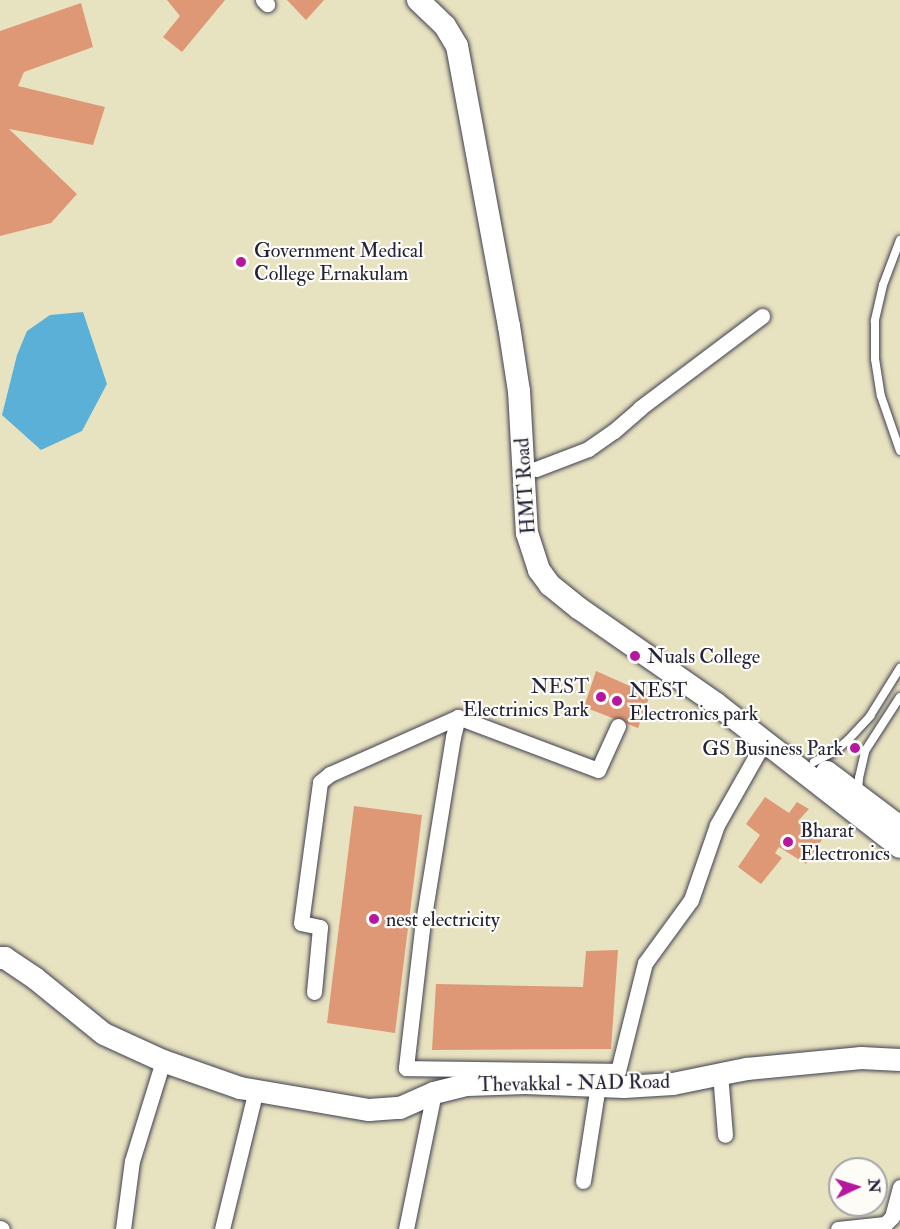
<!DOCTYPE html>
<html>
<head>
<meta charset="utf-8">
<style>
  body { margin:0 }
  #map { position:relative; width:900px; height:1229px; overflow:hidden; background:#e7e2c0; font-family:"IM FELL Double Pica",serif }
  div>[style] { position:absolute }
  .water>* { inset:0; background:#5bb0d7 }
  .building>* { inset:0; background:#de9876 }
  .roads { filter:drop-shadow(0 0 2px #403f4f) drop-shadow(0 0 2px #403f4f) }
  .service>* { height:8px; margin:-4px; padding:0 4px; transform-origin:4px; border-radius:4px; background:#fff }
  .minor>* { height:15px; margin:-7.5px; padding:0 7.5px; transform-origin:7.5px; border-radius:7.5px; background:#fff }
  .secondary>* { height:22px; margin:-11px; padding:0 11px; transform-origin:11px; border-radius:11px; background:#fff }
  .dots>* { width:16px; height:16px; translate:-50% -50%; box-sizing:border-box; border:3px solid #fdfcf7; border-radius:50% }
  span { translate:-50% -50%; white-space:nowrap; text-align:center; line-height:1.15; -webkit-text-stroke:4.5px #fdfcf7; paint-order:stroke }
  .poi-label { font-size:20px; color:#22223b }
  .left { translate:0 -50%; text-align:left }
  .right { translate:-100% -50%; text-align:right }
  .street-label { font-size:20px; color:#22223b }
  .north { position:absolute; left:828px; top:1157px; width:60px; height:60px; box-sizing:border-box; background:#fdfcf7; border:2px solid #a5a5ac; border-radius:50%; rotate:86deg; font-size:16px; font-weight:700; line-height:24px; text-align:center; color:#22223b }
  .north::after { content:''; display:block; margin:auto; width:21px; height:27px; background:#b5179e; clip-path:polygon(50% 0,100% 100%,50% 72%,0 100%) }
</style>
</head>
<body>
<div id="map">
  <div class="water">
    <i style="clip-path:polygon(83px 312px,107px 384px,82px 431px,41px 450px,2px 415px,17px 355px,27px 331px,50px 315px)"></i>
  </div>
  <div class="building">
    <i style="clip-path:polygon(167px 0,225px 0,182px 52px,163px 37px,180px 16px)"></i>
    <i style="clip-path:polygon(287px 0,324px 0,306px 20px)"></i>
    <i style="clip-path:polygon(81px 3px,93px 47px,24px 72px,18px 86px,105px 107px,93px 145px,9px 129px,77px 194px,51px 223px,0 236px,0 31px)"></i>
    <i style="clip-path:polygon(596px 671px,650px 695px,638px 728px,584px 707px)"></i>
    <i style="clip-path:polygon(765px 797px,789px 813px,797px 802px,809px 809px,798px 821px,823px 838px,806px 864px,779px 847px,775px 853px,782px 858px,761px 884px,738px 867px,760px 835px,746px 824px)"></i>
    <i style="clip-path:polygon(354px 806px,422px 815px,395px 1033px,327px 1023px)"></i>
    <i style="clip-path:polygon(618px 950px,611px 1049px,432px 1050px,436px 984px,583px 987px,586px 951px)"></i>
  </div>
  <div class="roads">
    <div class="service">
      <i style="left:900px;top:240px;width:48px;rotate:110.7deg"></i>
      <i style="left:883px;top:285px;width:37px;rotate:103deg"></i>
      <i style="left:875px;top:321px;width:38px;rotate:90deg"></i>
      <i style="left:875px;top:359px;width:37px;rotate:81deg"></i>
      <i style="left:881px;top:396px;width:58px;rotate:70.9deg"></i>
      <i style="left:814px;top:762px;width:22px;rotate:-27deg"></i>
      <i style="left:834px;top:752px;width:18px;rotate:-41deg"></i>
      <i style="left:848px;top:740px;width:33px;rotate:-47deg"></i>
      <i style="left:870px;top:716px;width:57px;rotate:-58deg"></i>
      <i style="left:858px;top:792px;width:14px;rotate:-86deg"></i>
      <i style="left:859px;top:778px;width:28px;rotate:-77deg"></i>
      <i style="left:865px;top:751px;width:64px;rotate:-57.1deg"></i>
    </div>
    <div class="minor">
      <i style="left:263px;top:0;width:6px;rotate:45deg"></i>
      <i style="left:536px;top:469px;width:56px;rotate:-21deg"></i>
      <i style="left:588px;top:449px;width:32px;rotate:-35deg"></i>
      <i style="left:614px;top:431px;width:35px;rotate:-41deg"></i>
      <i style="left:640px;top:408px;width:153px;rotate:-37deg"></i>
      <i style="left:618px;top:726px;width:48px;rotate:114.4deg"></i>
      <i style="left:598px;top:770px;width:150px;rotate:-159.3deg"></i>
      <i style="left:458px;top:717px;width:21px;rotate:104deg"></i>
      <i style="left:453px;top:737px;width:194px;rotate:99.2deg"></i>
      <i style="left:422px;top:929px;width:140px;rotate:96.6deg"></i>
      <i style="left:406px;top:1068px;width:212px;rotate:0.8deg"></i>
      <i style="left:618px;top:1071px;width:111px;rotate:-76deg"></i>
      <i style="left:645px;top:963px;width:78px;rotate:-53.9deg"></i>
      <i style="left:691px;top:900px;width:79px;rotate:-70.9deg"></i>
      <i style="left:717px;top:825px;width:95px;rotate:-60.5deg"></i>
      <i style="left:314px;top:992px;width:65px;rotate:-84.7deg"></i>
      <i style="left:320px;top:927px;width:19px;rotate:-168deg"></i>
      <i style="left:301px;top:923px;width:142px;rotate:-82.3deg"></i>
      <i style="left:320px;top:782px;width:13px;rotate:-39deg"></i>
      <i style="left:330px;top:774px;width:140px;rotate:-24deg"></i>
      <i style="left:720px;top:1073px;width:62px;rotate:85.4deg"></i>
      <i style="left:583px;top:1181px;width:97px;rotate:-81.1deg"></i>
      <i style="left:0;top:1228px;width:2px;rotate:27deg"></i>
      <i style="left:123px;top:1229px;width:69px;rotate:-82.5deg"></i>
      <i style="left:132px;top:1161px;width:105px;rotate:-72.8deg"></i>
      <i style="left:222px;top:1229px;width:144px;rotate:-76.3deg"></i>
      <i style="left:406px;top:1229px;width:139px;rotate:-78.4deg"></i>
      <i style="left:838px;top:1229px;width:47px;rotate:-6.1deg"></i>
      <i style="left:885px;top:1224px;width:10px;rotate:-45deg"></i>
      <i style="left:892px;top:1217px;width:31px;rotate:-75deg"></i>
    </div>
    <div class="secondary">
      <i style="left:418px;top:0;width:37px;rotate:44deg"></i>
      <i style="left:445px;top:26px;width:23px;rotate:59deg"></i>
      <i style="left:457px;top:46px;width:285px;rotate:79.5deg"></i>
      <i style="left:509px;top:326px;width:66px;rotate:81.3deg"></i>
      <i style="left:519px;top:391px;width:142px;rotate:86.8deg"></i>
      <i style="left:527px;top:533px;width:39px;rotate:72deg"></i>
      <i style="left:539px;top:570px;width:19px;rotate:54deg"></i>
      <i style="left:550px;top:585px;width:38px;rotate:39deg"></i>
      <i style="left:580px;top:609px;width:165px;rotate:34.8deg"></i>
      <i style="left:715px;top:703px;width:234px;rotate:37.9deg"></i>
      <i style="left:827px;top:772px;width:91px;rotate:37deg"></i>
      <i style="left:0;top:958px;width:5px"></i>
      <i style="left:5px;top:958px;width:37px;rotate:34deg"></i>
      <i style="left:36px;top:979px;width:87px;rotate:39deg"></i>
      <i style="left:104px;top:1034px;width:65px;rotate:24.6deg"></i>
      <i style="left:163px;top:1061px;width:82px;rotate:19.3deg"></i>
      <i style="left:240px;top:1088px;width:131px;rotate:9.7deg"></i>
      <i style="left:369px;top:1110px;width:31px;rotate:-4deg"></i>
      <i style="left:400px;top:1108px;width:37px;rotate:-24deg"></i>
      <i style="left:434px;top:1093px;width:34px;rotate:-14deg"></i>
      <i style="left:467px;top:1085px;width:58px;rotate:-2deg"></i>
      <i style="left:525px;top:1083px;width:99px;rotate:2.3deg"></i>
      <i style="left:624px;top:1087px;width:49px;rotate:-3.5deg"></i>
      <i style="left:673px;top:1084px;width:76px;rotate:-11.5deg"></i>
      <i style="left:747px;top:1069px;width:115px;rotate:-5.5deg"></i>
      <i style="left:861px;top:1058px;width:39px;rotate:3deg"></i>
    </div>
  </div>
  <div class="dots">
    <i style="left:241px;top:262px;background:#b5179e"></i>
    <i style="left:635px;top:656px;background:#b5179e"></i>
    <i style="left:601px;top:697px;background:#b5179e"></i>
    <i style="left:617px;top:701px;background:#b5179e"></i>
    <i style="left:855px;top:748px;background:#b5179e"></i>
    <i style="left:788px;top:842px;background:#b5179e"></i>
    <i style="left:374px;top:919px;background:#b5179e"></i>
  </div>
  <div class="poi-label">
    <span class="left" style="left:254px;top:262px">Government Medical<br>College Ernakulam</span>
    <span class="left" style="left:647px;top:656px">Nuals College</span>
    <span class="right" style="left:589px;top:698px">NEST<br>Electrinics Park</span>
    <span class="left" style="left:629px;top:702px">NEST<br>Electronics park</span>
    <span class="right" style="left:843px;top:748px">GS Business Park</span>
    <span class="left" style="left:800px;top:842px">Bharat<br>Electronics</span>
    <span class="left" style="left:386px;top:919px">nest electricity</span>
  </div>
  <div class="street-label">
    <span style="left:525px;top:486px;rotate:-94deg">HMT Road</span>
    <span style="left:574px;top:1083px;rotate:-1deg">Thevakkal - NAD Road</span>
  </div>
  <div class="north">N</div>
</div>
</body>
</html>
